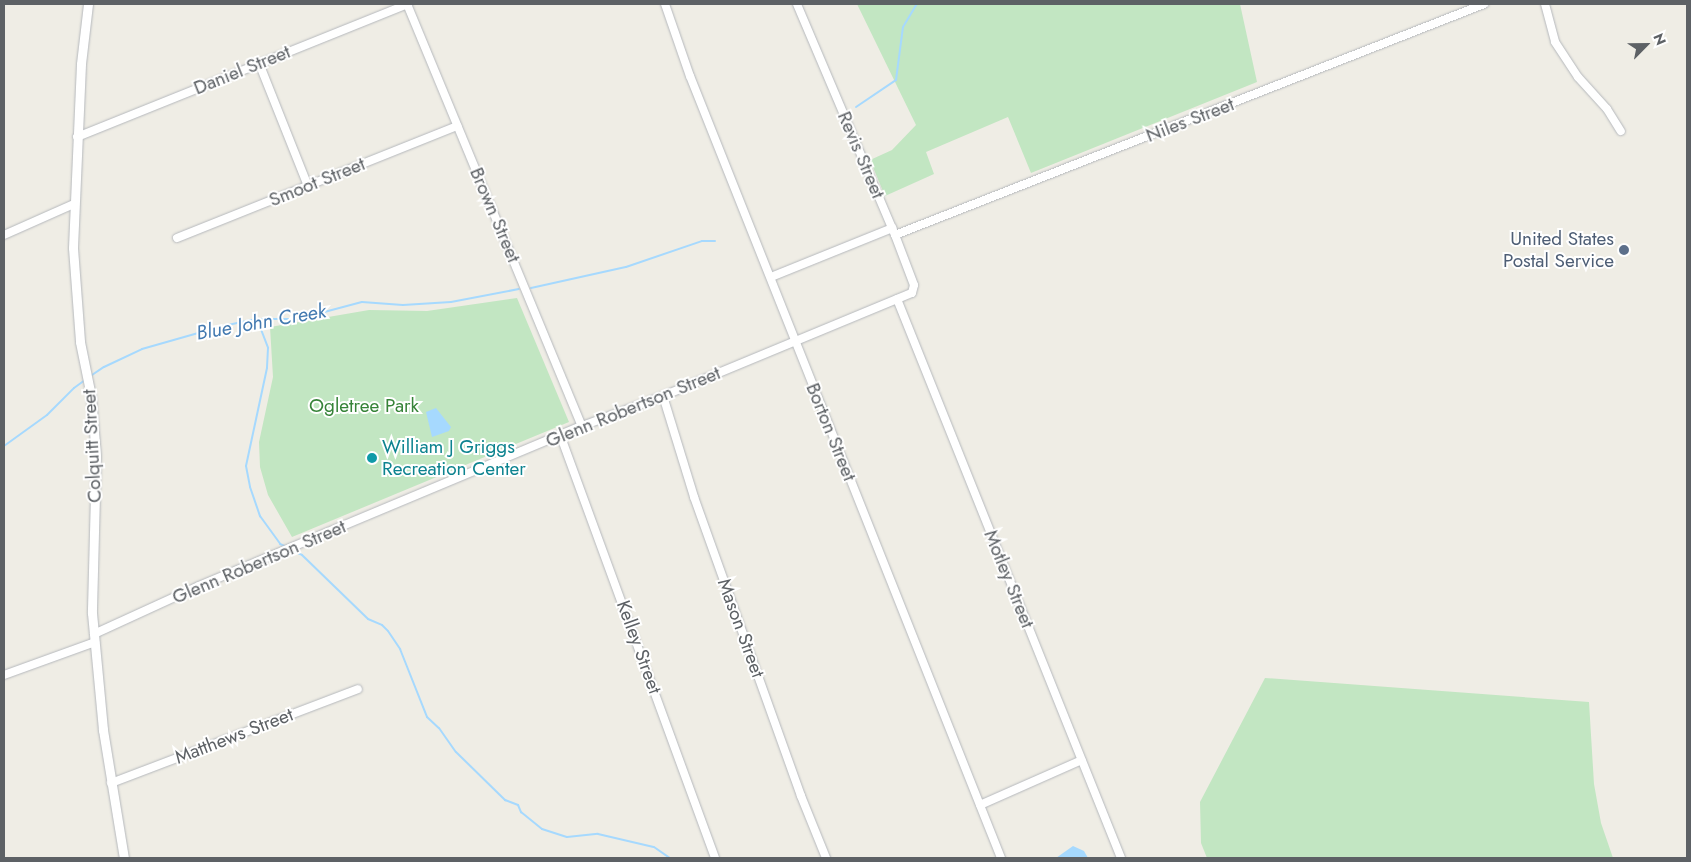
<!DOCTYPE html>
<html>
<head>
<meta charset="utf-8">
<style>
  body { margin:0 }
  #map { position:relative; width:1691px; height:862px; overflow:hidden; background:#efede5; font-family:Jost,sans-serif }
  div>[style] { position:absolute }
  .green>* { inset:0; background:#c2e6c2 }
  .water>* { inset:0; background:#a6d9fe }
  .stream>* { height:2px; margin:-1px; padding:0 1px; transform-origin:1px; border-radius:1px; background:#a6d9fe }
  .roads { filter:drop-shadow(0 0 1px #b5b8bc) drop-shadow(0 0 1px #b5b8bc) }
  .minor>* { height:8px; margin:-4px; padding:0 4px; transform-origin:4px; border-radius:4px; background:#fff }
  .tertiary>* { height:9px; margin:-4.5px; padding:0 4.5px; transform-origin:4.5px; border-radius:4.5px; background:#fff }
  .dots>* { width:14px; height:14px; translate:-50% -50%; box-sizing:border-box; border:2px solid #fff; border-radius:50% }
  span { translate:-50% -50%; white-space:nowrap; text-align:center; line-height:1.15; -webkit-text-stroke:4px #fff; paint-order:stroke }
  .street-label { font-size:19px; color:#5d6165 }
  .service-label { font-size:19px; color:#4e5e75 }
  .right { translate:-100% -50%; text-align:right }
  .park-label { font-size:19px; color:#368338 }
  .culture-label { font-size:19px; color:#0d838f }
  .left { translate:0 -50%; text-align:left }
  .water-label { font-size:20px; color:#4279b0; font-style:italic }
  .frame { position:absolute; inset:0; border:5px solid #5d6165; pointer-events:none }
  .north { position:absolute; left:1621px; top:20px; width:50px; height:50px; -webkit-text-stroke:4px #fff; paint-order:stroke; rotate:67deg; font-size:14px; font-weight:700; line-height:20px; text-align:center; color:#5d6165 }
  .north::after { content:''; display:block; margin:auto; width:18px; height:22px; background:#5d6165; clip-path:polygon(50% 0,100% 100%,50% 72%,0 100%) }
</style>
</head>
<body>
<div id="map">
  <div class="green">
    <i style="clip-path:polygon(857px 4px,1240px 4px,1257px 82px,1031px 173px,1008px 117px,926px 152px,934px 174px,885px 196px,870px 160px,892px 150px,916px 125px)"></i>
    <i style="clip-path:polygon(517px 298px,569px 422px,292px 537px,268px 495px,260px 467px,259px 442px,273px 377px,270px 327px,369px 310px,427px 311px)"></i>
    <i style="clip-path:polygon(1265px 678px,1589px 702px,1594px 784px,1601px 823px,1613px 858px,1207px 858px,1201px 843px,1200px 802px)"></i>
  </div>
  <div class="water">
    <i style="clip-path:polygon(436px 408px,451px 427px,449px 431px,432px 437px,426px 412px)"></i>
    <i style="clip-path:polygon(1073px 846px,1084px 851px,1088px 858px,1056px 858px)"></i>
  </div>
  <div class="stream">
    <i style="left:856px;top:107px;width:48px;rotate:-34deg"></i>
    <i style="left:896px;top:80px;width:53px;rotate:-82.5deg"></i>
    <i style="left:903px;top:27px;width:27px;rotate:-59deg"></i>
    <i style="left:531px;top:288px;width:97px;rotate:-12.5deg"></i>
    <i style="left:626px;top:267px;width:80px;rotate:-18.9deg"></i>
    <i style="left:702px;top:241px;width:13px"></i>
    <i style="left:257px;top:319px;width:31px;rotate:69deg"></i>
    <i style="left:268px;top:348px;width:20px;rotate:93deg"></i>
    <i style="left:267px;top:368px;width:100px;rotate:102.1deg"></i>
    <i style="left:246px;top:466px;width:21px;rotate:79deg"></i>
    <i style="left:250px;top:487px;width:31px;rotate:71deg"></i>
    <i style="left:260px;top:516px;width:34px;rotate:54deg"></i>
    <i style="left:280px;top:544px;width:5px;rotate:22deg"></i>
    <i style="left:89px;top:377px;width:18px;rotate:-34deg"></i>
    <i style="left:104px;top:367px;width:42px;rotate:-25.3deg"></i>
    <i style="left:142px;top:349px;width:84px;rotate:-15.9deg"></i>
    <i style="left:223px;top:326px;width:35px;rotate:-12deg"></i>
    <i style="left:257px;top:319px;width:41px"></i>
    <i style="left:298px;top:319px;width:66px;rotate:-14.9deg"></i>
    <i style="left:362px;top:302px;width:41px;rotate:4.2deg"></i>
    <i style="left:403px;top:305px;width:48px;rotate:-3.6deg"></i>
    <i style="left:451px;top:302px;width:69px;rotate:-10.8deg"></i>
    <i style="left:4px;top:446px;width:53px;rotate:-35.8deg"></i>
    <i style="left:47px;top:415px;width:38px;rotate:-45deg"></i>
    <i style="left:74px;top:388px;width:14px;rotate:-36deg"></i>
    <i style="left:291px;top:550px;width:12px;rotate:24deg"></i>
    <i style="left:302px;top:555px;width:92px;rotate:44.1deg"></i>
    <i style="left:368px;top:619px;width:15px;rotate:23deg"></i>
    <i style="left:382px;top:625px;width:8px;rotate:45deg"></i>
    <i style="left:388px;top:631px;width:22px;rotate:56deg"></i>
    <i style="left:400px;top:649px;width:73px;rotate:68.3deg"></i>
    <i style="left:427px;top:717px;width:16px;rotate:43deg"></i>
    <i style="left:439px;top:728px;width:29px;rotate:55deg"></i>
    <i style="left:456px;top:752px;width:69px;rotate:44.4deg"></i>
    <i style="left:505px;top:800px;width:14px;rotate:21deg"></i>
    <i style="left:518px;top:805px;width:8px;rotate:67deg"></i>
    <i style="left:521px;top:812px;width:27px;rotate:39deg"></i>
    <i style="left:542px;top:829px;width:26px;rotate:18deg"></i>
    <i style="left:567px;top:837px;width:31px;rotate:-6deg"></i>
    <i style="left:598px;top:834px;width:57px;rotate:13.1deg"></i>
    <i style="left:654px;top:847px;width:19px;rotate:35deg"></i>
  </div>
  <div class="roads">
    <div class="minor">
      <i style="left:407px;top:4px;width:457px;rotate:67.5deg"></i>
      <i style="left:665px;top:4px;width:76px;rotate:70.9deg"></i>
      <i style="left:690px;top:76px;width:842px;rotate:68.31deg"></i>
      <i style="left:1545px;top:4px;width:39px;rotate:75deg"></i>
      <i style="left:1555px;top:42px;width:42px;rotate:56.7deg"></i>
      <i style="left:1578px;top:77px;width:43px;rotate:47.8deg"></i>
      <i style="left:1607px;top:109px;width:26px;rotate:58deg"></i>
      <i style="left:259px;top:63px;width:132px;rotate:68.3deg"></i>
      <i style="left:77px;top:137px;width:357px;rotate:-21.9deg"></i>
      <i style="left:4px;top:235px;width:77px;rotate:-23.9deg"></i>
      <i style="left:895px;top:235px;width:633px;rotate:-21.41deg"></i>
      <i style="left:177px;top:238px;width:302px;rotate:-21.8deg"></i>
      <i style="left:771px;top:277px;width:131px;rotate:-22deg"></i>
      <i style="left:897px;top:299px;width:602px;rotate:68.16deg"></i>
      <i style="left:663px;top:396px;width:106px;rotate:72.9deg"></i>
      <i style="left:694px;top:497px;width:318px;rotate:70.3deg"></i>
      <i style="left:801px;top:796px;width:67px;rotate:68deg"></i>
      <i style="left:561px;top:437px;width:448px;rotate:69.9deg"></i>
      <i style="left:94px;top:634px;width:115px;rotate:-24.6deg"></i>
      <i style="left:199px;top:586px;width:415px;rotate:-22.7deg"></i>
      <i style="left:582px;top:426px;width:86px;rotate:-20.3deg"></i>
      <i style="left:663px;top:396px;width:269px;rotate:-22.5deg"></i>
      <i style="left:912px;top:293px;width:8px;rotate:-76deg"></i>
      <i style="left:914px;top:285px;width:53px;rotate:-110.8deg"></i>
      <i style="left:895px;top:235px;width:251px;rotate:-113deg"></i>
      <i style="left:4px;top:675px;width:97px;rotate:-19.9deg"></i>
      <i style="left:111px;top:783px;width:264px;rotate:-20.8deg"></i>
      <i style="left:980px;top:805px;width:111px;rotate:-23.8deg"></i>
    </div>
    <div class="tertiary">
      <i style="left:88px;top:4px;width:60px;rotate:96.7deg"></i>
      <i style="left:81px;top:64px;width:184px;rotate:92.5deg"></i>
      <i style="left:73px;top:248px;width:94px;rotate:85.7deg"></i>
      <i style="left:80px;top:342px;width:55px;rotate:78.5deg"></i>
      <i style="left:91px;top:396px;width:60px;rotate:85.2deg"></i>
      <i style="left:96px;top:456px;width:157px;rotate:91.5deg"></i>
      <i style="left:92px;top:613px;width:118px;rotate:84.6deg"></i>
      <i style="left:103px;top:730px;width:130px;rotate:80.7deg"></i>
    </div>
  </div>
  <div class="dots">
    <i style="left:1624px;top:250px;background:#5c6f8a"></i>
    <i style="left:372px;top:458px;background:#0f9aa8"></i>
  </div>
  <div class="street-label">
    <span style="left:242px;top:70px;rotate:-22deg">Daniel Street</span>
    <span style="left:1190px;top:120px;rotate:-21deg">Niles Street</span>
    <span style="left:861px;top:155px;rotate:67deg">Revis Street</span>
    <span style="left:317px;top:182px;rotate:-22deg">Smoot Street</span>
    <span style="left:495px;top:215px;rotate:67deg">Brown Street</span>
    <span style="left:633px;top:407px;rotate:-22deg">Glenn Robertson Street</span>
    <span style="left:831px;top:432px;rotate:68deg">Borton Street</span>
    <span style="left:92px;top:446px;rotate:-93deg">Colquitt Street</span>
    <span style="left:259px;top:562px;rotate:-23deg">Glenn Robertson Street</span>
    <span style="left:1009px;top:579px;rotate:68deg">Motley Street</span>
    <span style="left:741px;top:628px;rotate:70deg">Mason Street</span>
    <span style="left:639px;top:647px;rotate:70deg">Kelley Street</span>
    <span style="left:234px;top:736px;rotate:-21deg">Matthews Street</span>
  </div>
  <div class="service-label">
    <span class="right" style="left:1614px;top:250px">United States<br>Postal Service</span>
  </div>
  <div class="park-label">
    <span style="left:364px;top:406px">Ogletree Park</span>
  </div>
  <div class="culture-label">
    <span class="left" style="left:382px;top:458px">William J Griggs<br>Recreation Center</span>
  </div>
  <div class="water-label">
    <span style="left:261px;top:322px;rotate:-10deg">Blue John Creek</span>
  </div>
  <div class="frame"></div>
  <div class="north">N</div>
</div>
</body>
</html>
